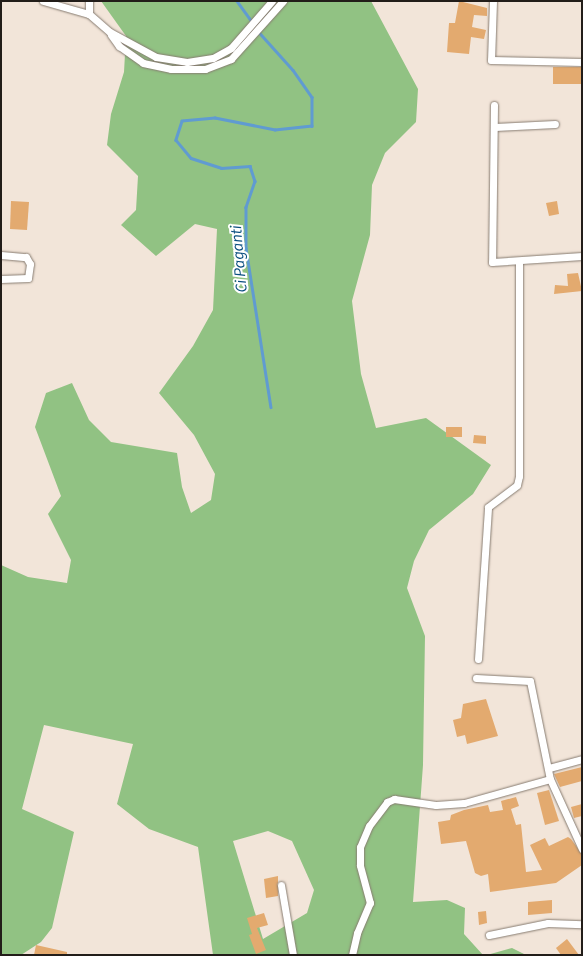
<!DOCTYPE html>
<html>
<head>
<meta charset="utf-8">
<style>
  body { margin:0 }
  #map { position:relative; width:583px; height:956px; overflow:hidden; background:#f2e5d9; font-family:"Source Sans 3",sans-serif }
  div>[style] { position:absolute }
  .forest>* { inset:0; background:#91c283 }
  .stream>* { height:2.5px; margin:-1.25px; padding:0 1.25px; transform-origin:1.25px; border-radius:1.25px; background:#609bd1 }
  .building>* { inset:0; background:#e3aa6f }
  .roads { filter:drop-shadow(0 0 1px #877c71) drop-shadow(0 0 1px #877c71) }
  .minor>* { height:7px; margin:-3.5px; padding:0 3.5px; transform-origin:3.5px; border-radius:3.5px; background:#fff }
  span { translate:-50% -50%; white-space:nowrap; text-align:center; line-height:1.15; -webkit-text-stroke:4px #fff; paint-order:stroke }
  .water-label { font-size:16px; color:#084d7f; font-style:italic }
  .frame { position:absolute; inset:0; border:2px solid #221d19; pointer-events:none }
</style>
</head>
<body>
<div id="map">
  <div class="forest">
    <i style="clip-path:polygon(evenodd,101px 1px,371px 1px,418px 89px,416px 122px,385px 153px,372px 185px,370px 235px,352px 301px,361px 374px,376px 428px,426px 418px,491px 465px,473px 494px,429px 530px,414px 561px,407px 588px,425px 636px,423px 765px,413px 902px,447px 900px,465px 908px,464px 934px,483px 955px,213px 955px,198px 847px,149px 829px,117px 804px,133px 744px,44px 725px,22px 809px,74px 832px,52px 928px,41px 942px,21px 955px,1px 955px,1px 565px,28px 577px,67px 583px,71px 560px,48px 514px,61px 496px,35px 427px,46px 393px,72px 383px,89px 420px,111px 442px,177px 453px,182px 487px,191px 513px,211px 500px,215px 474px,194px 435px,159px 393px,193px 346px,213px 310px,217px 229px,195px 224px,156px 256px,121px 225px,136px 210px,138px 176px,107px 145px,111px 114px,124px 72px,126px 36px,101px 1px,268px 831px,292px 841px,314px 890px,307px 913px,263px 939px,233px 841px,268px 831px)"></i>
    <i style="clip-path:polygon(512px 948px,526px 955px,487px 955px)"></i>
  </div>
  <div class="stream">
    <i style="left:237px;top:1px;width:26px;rotate:54deg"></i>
    <i style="left:258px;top:31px;width:52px;rotate:48.1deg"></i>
    <i style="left:293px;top:70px;width:33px;rotate:55deg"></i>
    <i style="left:312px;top:97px;width:29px;rotate:90deg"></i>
    <i style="left:312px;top:126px;width:37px;rotate:174deg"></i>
    <i style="left:275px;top:130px;width:61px;rotate:-168.7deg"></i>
    <i style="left:215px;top:118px;width:33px;rotate:175deg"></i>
    <i style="left:182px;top:121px;width:20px;rotate:108deg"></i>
    <i style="left:176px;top:140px;width:23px;rotate:50deg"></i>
    <i style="left:191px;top:158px;width:32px;rotate:18deg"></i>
    <i style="left:221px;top:168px;width:29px;rotate:-4deg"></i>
    <i style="left:250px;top:166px;width:16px;rotate:72deg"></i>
    <i style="left:255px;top:181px;width:28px;rotate:109deg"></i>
    <i style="left:246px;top:207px;width:41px;rotate:90deg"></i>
    <i style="left:246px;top:248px;width:161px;rotate:81.1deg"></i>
  </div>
  <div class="building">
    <i style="clip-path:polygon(459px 1px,487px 8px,487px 16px,474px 15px,472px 27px,486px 30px,484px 39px,471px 37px,469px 54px,447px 52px,449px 23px,455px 23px)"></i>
    <i style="clip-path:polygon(553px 67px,582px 67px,582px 84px,553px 84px)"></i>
    <i style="clip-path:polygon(11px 201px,29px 202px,27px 230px,10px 229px)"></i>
    <i style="clip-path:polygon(557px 201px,559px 214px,549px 216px,546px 203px)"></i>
    <i style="clip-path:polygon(578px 273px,582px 291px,554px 294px,555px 285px,568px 286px,567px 274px)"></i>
    <i style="clip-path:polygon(446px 427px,462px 427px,462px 437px,446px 437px)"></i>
    <i style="clip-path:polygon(474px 435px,486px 436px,486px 444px,473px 443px)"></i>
    <i style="clip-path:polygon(486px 699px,498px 736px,467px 744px,465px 735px,457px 737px,453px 720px,461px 718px,463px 704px)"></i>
    <i style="clip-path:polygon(582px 767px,582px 781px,560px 787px,554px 774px)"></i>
    <i style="clip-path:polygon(549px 790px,559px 821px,545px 825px,537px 793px)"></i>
    <i style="clip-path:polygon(516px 797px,519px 806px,511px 809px,516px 825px,521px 824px,526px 872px,542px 870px,530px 845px,545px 838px,549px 846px,568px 837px,571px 839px,582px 854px,582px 865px,556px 883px,490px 892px,488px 874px,481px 876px,475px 873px,466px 841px,441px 844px,438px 822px,450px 820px,451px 815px,464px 810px,488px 805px,490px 812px,503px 810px,501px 801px)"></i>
    <i style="clip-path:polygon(582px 804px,582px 816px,574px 818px,571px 807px)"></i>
    <i style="clip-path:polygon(278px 876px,278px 896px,266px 898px,264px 879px)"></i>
    <i style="clip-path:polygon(552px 900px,552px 913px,528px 915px,528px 902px)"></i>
    <i style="clip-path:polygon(486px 911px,487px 923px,479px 925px,478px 912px)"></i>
    <i style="clip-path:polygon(264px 913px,268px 925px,257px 928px,266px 950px,256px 954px,249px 935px,252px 934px,247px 918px)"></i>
    <i style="clip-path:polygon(567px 939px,579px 955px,561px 955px,556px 948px)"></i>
    <i style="clip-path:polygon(36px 945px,67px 952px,67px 955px,34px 955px)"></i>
  </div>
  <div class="roads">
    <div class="minor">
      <i style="left:43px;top:1px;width:48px;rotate:15.8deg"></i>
      <i style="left:89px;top:14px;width:28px;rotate:41deg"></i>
      <i style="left:110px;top:32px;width:52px;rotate:28.5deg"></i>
      <i style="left:156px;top:57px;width:31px;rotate:9deg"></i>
      <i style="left:187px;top:62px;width:26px;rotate:-9deg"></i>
      <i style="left:213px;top:58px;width:21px;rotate:-29deg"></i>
      <i style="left:231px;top:48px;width:62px;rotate:-48.9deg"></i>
      <i style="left:493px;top:1px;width:59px;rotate:91.9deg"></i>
      <i style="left:491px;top:60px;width:91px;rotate:1.3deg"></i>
      <i style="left:89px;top:14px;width:13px;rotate:-90deg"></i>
      <i style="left:111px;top:35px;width:14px;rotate:54deg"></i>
      <i style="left:119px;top:46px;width:29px;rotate:35deg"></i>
      <i style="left:143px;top:63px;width:29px;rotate:12deg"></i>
      <i style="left:171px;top:69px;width:34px"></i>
      <i style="left:205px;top:69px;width:28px;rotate:-21deg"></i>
      <i style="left:231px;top:59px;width:78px;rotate:-48.1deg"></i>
      <i style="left:494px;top:105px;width:157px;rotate:90.7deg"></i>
      <i style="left:492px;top:262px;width:90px;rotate:-3.8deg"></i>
      <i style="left:495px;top:127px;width:60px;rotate:-2.9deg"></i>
      <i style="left:1px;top:255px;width:25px;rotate:5deg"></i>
      <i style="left:26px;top:257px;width:8px;rotate:60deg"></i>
      <i style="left:30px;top:264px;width:14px;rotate:98deg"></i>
      <i style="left:28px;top:278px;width:27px;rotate:178deg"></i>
      <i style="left:478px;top:659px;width:152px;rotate:-86.2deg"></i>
      <i style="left:488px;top:507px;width:36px;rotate:-37deg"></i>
      <i style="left:517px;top:485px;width:9px;rotate:-77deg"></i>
      <i style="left:519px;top:476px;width:214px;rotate:-90deg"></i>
      <i style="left:476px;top:678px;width:54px;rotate:3.2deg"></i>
      <i style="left:530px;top:681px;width:100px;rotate:78.5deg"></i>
      <i style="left:550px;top:779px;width:77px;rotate:65.4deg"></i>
      <i style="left:549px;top:768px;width:34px;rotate:-15deg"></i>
      <i style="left:281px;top:885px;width:71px;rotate:80.3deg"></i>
      <i style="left:489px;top:935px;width:60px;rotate:-11.5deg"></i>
      <i style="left:548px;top:923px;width:34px;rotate:2deg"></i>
      <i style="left:352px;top:955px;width:23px;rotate:-77deg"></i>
      <i style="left:357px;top:933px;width:33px;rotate:-67deg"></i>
      <i style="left:370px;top:903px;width:39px;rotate:-105deg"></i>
      <i style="left:360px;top:865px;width:18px;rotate:-90deg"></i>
      <i style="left:360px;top:847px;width:23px;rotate:-67deg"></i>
      <i style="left:369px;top:826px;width:30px;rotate:-53deg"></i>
      <i style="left:387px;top:802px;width:8px;rotate:-23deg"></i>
      <i style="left:394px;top:799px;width:42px;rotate:8.1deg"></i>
      <i style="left:436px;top:805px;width:28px;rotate:-4deg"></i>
      <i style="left:464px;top:803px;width:89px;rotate:-15.6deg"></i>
    </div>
  </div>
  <div class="water-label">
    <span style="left:239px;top:259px;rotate:-95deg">Ci Paganti</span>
  </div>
  <div class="frame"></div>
</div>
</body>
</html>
